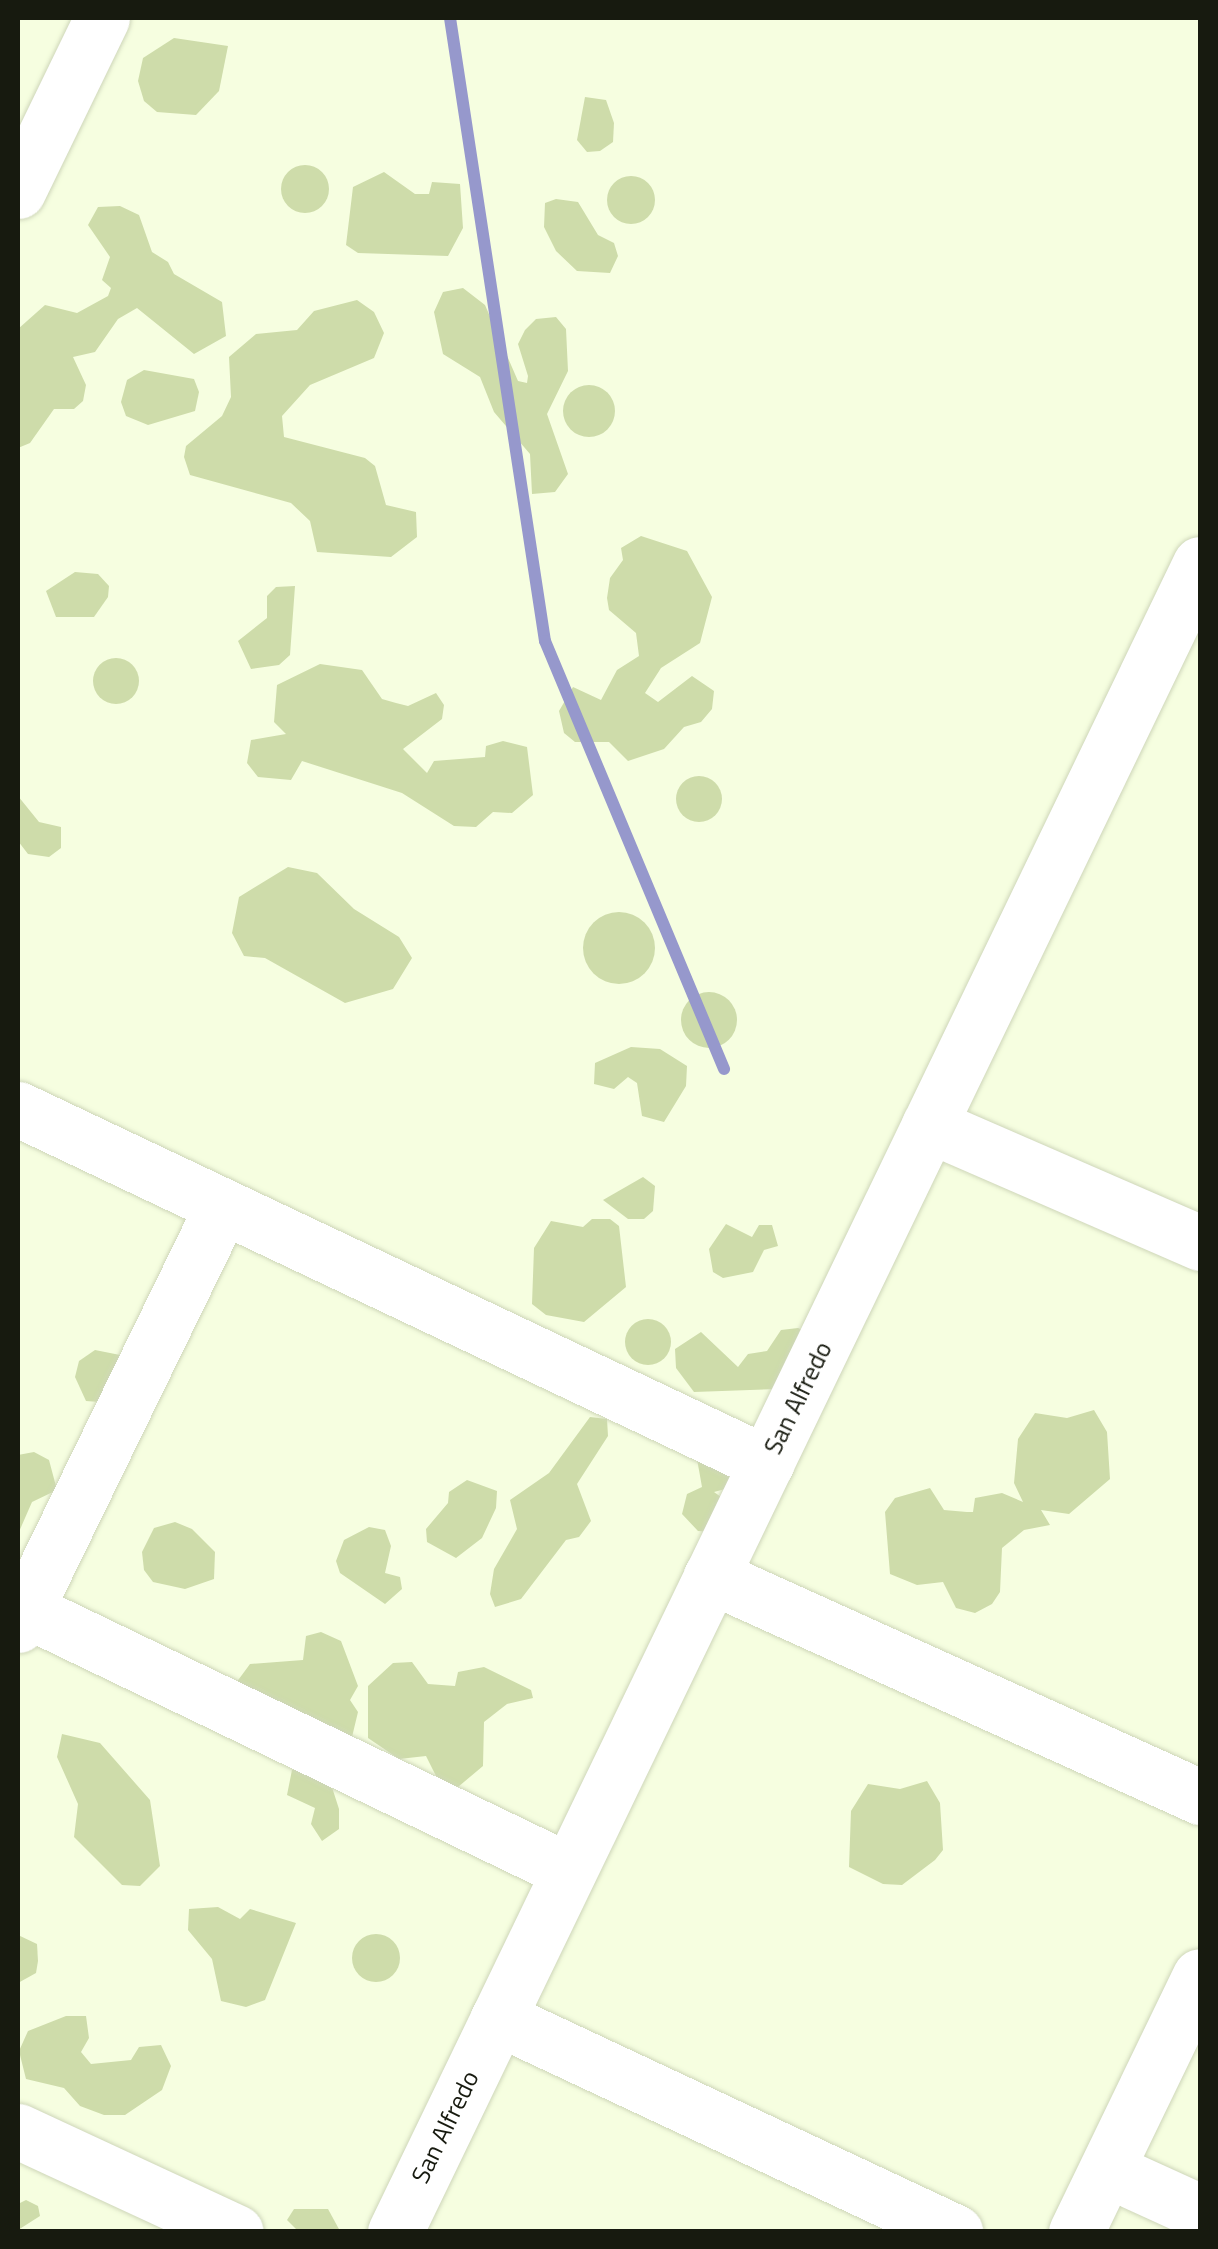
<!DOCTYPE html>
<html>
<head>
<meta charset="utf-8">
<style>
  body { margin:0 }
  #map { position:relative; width:1218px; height:2249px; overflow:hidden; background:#f6fee0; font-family:"Titillium Web",sans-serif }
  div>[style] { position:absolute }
  .green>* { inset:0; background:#cedcaa }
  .round { border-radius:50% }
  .stream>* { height:12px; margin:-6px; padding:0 6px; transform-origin:6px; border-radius:6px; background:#9698cc }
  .roads { filter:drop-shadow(0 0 2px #ced6b9) drop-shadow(0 0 2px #ced6b9) }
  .minor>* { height:55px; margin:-27.5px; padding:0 27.5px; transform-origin:27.5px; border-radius:27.5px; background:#fff }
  span { translate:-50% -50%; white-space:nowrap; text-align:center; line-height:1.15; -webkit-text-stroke:9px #fff; paint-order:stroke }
  .street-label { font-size:25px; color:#171a0f }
  .frame { position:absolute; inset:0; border:20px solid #171a0f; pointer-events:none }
</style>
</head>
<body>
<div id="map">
  <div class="green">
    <i style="clip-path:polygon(174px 38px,228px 46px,219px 91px,196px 115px,157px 112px,144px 101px,138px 81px,143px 58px)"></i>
    <i style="clip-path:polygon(585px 97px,606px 100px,614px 123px,613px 142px,600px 151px,587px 152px,577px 140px)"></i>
    <i class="round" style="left:281px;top:165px;width:48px;height:48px"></i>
    <i style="clip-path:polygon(384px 172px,415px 194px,429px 194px,432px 182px,460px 184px,463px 228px,448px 256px,358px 253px,346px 245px,353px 187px)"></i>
    <i class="round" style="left:607px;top:176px;width:48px;height:48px"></i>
    <i style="clip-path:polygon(556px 199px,578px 202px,598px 235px,614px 243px,618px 256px,610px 273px,577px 271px,556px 251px,544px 227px,545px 203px)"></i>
    <i style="clip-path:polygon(120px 206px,139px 215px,152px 252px,168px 262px,174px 274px,222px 302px,226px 336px,194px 354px,137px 308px,118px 319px,95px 352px,73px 357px,86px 385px,83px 401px,74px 409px,54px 409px,30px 443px,18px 448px,18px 329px,45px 305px,77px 313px,108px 296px,111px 288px,102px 280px,110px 257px,88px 225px,98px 207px)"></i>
    <i style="clip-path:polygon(463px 288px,485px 305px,518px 381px,527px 383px,528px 376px,518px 344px,525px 330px,536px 319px,556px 317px,566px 329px,568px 371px,547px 414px,568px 474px,555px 492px,532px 494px,530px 454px,494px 412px,480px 377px,443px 354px,434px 312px,443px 292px)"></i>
    <i style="clip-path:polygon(357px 300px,374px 312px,384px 333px,374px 358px,310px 385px,282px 416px,284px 437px,365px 458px,375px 466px,386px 505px,416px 512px,417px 537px,391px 557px,317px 552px,310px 521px,291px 503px,190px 475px,184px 457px,186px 446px,222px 416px,231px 397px,229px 357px,256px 334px,297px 330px,314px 311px)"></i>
    <i style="clip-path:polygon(144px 370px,194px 379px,199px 392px,195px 411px,148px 425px,126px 416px,121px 402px,127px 380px)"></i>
    <i class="round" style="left:563px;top:385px;width:52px;height:52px"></i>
    <i style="clip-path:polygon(641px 536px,687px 551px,712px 597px,700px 643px,661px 668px,645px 693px,658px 702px,692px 676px,714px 691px,712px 709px,701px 722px,684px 727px,664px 749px,628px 761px,609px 742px,575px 742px,564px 733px,559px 711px,573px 687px,601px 700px,617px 670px,639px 656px,636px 633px,609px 610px,607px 598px,610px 578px,623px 560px,621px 548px)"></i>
    <i style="clip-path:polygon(75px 572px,98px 574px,109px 586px,108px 597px,94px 617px,56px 617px,46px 591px)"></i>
    <i style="clip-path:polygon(295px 586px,290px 655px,279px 665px,251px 669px,238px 641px,267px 618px,267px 596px,276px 587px)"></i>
    <i class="round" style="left:93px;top:658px;width:46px;height:46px"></i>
    <i style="clip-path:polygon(320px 664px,362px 670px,382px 699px,396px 703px,408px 706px,436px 693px,444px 705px,442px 719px,403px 749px,427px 773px,434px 761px,485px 757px,486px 746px,503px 741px,527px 747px,533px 795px,512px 813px,493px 812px,476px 827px,454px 826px,402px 793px,302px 761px,291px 780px,258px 777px,247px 763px,251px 740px,286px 734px,274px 722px,277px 685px)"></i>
    <i class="round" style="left:676px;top:776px;width:46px;height:46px"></i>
    <i style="clip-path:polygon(18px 796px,39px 822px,61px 827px,61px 848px,49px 857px,28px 854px,18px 841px)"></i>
    <i style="clip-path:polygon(288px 867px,317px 873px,354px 909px,399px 937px,412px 958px,393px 989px,345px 1003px,265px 958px,244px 956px,232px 933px,239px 897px)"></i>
    <i class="round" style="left:583px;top:912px;width:72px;height:72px"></i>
    <i class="round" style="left:681px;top:992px;width:56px;height:56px"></i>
    <i style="clip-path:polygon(631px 1047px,660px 1049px,687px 1066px,686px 1086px,664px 1122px,642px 1116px,637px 1083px,628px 1077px,614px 1089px,594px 1084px,595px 1063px)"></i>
    <i style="clip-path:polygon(643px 1177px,655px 1186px,653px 1211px,644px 1219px,628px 1219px,603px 1200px)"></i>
    <i style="clip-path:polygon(592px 1219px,610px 1219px,619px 1226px,626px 1287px,584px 1322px,546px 1315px,532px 1304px,534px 1248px,551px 1221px,583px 1227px)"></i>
    <i style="clip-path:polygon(726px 1224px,752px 1237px,759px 1225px,772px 1225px,778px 1246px,764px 1250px,753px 1272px,723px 1278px,713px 1272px,709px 1249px)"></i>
    <i class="round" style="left:625px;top:1319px;width:46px;height:46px"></i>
    <i style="clip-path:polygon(798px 1328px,810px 1333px,778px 1389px,694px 1392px,676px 1368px,675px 1349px,701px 1332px,738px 1367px,748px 1354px,767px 1351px,781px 1330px)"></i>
    <i style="clip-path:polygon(95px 1350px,120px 1355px,99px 1402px,86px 1401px,75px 1377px,79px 1361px)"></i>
    <i style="clip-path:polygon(1094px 1410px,1107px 1432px,1110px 1479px,1069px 1514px,1041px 1510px,1050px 1525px,1024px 1530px,1002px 1548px,1000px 1592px,992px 1604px,975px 1613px,956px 1608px,943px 1582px,917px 1585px,890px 1574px,885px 1512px,895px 1498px,930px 1488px,944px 1510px,967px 1512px,973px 1512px,975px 1498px,1002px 1493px,1023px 1502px,1014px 1483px,1018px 1439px,1035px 1413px,1067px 1418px)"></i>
    <i style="clip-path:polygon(590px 1417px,607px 1419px,608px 1436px,577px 1484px,591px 1521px,579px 1537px,566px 1540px,521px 1599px,495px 1607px,490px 1594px,494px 1569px,517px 1529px,510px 1500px,549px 1473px)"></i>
    <i style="clip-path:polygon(34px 1452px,49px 1460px,57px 1490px,32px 1502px,18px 1534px,18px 1455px)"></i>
    <i style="clip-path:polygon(697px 1459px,733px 1459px,729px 1488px,714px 1492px,721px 1497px,712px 1532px,698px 1531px,682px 1514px,687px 1494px,702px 1487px)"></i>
    <i style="clip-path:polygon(467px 1480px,497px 1491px,496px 1508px,482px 1538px,456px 1558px,427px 1542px,426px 1529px,448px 1503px,449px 1492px)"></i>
    <i style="clip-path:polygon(175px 1522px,192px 1529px,215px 1552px,214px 1579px,185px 1589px,153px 1582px,144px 1570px,142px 1552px,154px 1528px)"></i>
    <i style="clip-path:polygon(369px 1527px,385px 1530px,391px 1546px,385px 1573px,400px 1577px,402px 1589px,385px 1604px,340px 1573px,336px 1561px,344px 1540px)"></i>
    <i style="clip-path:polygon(321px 1632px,341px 1641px,358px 1686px,350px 1700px,358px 1712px,352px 1737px,236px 1683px,250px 1664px,303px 1660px,306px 1636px)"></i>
    <i style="clip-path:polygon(412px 1662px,428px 1684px,455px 1686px,458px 1672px,484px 1667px,531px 1690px,533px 1698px,507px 1704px,484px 1722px,483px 1766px,458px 1787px,439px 1782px,426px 1756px,399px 1759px,368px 1738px,368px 1686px,393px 1663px)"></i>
    <i style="clip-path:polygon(62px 1734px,100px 1743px,150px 1800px,160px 1866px,140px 1886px,122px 1885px,74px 1837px,78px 1804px,57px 1757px)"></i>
    <i style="clip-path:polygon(304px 1766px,330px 1781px,339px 1809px,339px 1829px,322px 1841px,311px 1824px,315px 1808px,287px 1795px,292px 1770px)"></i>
    <i style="clip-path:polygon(927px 1781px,940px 1803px,943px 1850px,935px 1860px,902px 1885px,883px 1884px,849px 1867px,851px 1811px,868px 1784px,900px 1789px)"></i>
    <i style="clip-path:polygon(218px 1907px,240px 1919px,250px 1909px,296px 1923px,265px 2000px,246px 2007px,221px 2001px,212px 1959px,188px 1930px,189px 1909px)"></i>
    <i class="round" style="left:352px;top:1934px;width:48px;height:48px"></i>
    <i style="clip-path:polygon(18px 1935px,37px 1944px,38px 1961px,36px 1973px,18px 1983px)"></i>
    <i style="clip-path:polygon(66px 2016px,86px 2016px,89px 2038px,81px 2052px,91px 2064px,131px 2060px,139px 2047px,161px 2045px,171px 2066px,162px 2090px,125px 2115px,104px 2115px,80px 2106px,64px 2088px,26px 2079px,19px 2051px,28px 2031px)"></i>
    <i style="clip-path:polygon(26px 2200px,38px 2206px,40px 2216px,18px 2230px,18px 2204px)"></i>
    <i style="clip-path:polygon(294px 2209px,328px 2209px,340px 2231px,298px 2231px,287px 2220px)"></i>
  </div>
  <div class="stream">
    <i style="left:450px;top:18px;width:630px;rotate:81.33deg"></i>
    <i style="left:545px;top:641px;width:464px;rotate:67.3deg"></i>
  </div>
  <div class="roads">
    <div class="minor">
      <i style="left:18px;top:191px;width:192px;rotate:-64.1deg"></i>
      <i style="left:18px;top:1109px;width:828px;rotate:25.33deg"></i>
      <i style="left:929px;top:1125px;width:296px;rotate:23.5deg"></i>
      <i style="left:711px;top:1576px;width:537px;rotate:24.32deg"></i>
      <i style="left:18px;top:1606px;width:611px;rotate:25.68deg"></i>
      <i style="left:18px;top:1625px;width:465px;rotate:-64deg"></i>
      <i style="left:498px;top:2018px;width:505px;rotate:25.09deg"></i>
      <i style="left:18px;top:2131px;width:240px;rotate:24.9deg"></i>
      <i style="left:1108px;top:2170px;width:101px;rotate:24.5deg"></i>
      <i style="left:395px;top:2232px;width:1852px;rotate:-64.24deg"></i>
      <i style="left:1076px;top:2232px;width:284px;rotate:-64.2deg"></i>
    </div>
  </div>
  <div class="street-label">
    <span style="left:798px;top:1398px;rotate:-64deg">San Alfredo</span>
    <span style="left:445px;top:2127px;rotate:-64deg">San Alfredo</span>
  </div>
  <div class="frame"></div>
</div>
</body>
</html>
